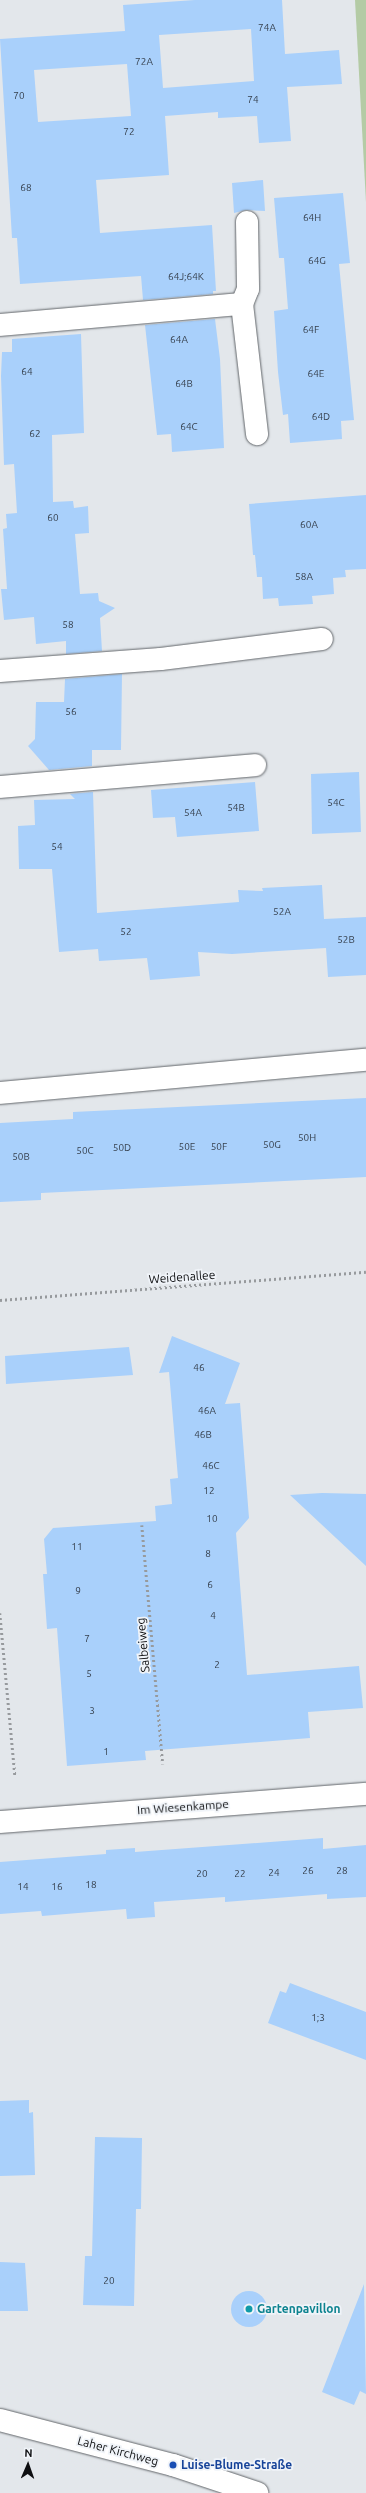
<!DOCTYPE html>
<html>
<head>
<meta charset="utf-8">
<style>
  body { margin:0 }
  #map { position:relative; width:366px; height:2493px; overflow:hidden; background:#e3e7eb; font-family:Ubuntu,sans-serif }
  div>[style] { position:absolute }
  .green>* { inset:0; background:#b4cba5 }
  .building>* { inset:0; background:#a9d0fb }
  .round { border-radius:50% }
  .path>* { height:2.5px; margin-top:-1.25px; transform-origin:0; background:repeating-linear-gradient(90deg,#979a9d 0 2px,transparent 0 5px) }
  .roads { filter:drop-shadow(0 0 1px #62666a) drop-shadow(0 0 1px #62666a) }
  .minor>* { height:22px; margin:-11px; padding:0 11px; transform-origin:11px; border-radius:11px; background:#fff }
  .dots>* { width:11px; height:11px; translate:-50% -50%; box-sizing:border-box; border:2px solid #f0f4f9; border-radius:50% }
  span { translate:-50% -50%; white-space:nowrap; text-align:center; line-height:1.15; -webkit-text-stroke:3.5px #f0f4f9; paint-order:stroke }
  .number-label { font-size:10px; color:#353f4c }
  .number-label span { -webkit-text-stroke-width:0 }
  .street-label { font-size:12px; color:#0e0f11 }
  .culture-label { font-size:12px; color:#0d838f; font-weight:700 }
  .left { translate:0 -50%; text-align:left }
  .transit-label { font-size:12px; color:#164399; font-weight:700 }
  .north { position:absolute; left:8px; top:2445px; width:40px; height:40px; -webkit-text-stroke:3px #f0f4f9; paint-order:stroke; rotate:2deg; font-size:11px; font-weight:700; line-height:16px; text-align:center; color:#0e0f11 }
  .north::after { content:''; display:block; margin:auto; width:14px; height:18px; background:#0e0f11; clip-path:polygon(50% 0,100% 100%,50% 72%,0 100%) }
</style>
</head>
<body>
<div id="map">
  <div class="green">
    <i style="clip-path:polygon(355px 0,366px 0,366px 202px)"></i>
  </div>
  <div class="building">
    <i style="clip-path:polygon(evenodd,195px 0,282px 0,285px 54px,339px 50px,342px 84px,287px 87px,291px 141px,259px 143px,257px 116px,218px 118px,218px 112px,165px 116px,169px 175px,96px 180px,100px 233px,212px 225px,216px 291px,213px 291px,213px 294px,143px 300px,141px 276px,20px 284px,17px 238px,12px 238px,0 39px,125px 31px,123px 5px,195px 0,251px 29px,254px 81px,163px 88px,159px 35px,251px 29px,195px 0,127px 64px,131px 116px,38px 122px,34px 70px,127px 64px)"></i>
    <i style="clip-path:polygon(263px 180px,265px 211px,246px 210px,234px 213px,232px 183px)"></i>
    <i style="clip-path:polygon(343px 193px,350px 263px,339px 264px,354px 420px,341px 421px,342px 439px,290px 443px,288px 414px,283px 415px,278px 372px,274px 311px,288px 309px,284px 258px,279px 258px,274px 198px)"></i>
    <i style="clip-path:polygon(215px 319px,220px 359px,224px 448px,172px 452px,171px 434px,157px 435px,145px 325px)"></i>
    <i style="clip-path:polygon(81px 334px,84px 433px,52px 435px,53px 502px,73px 501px,74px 508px,88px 506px,89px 533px,75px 534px,80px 594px,98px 593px,99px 601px,115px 608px,100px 618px,102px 651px,66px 654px,66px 641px,36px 644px,34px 617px,4px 620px,1px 589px,7px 589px,3px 529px,7px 528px,6px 514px,17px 513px,14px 464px,4px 465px,1px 376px,2px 352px,12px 352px,12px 339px)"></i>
    <i style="clip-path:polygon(366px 495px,366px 569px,345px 570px,346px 577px,333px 578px,334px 594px,312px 596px,313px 604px,279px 606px,278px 598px,263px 599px,262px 577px,257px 577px,255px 555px,253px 555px,249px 504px)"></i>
    <i style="clip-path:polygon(122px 674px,121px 750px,92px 750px,92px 766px,49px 770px,28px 746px,35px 739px,36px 702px,64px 702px,65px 679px)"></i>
    <i style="clip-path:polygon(359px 772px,361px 832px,312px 834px,311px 774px)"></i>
    <i style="clip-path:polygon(255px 782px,259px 831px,177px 837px,175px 817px,153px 818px,151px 790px)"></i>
    <i style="clip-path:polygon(93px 792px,97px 913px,239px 902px,238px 890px,263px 891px,262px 888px,322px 885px,324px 919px,366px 917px,366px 975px,328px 977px,326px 948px,232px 954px,198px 952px,200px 976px,150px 980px,147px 958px,99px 961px,98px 949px,59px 952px,52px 869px,19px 869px,18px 826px,35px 825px,34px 800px,75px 799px,70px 794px)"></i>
    <i style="clip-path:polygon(366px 1098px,366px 1177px,41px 1193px,41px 1200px,0 1202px,0 1123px,73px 1119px,73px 1112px)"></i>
    <i style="clip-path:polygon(172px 1336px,240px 1363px,225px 1404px,240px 1403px,249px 1518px,236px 1533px,247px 1675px,359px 1666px,363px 1708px,308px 1712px,310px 1738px,145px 1751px,146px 1760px,67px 1766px,57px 1628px,47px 1629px,43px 1574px,47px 1574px,44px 1539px,53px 1528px,156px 1521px,155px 1506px,172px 1504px,170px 1479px,178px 1478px,169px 1372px,159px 1373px)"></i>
    <i style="clip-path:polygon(129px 1347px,133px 1375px,6px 1384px,5px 1356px)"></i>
    <i style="clip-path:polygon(322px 1493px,366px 1494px,366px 1566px,290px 1495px)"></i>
    <i style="clip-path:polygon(323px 1838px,323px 1849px,366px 1845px,366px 1897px,327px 1899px,327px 1894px,225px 1902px,225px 1897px,154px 1902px,155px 1917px,127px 1919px,126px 1909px,42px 1916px,41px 1911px,0 1914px,0 1862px,106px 1854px,106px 1850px,135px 1848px,135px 1852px)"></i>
    <i style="clip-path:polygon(290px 1983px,366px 2012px,366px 2060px,268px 2023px,280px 1991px,286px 1993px)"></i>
    <i style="clip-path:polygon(29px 2100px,29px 2113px,33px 2112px,35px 2175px,0 2176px,0 2101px)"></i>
    <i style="clip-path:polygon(95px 2137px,142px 2138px,141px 2209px,136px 2209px,134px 2306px,83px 2305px,85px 2256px,92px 2256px)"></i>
    <i style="clip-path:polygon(0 2262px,25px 2263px,28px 2311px,0 2311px)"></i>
    <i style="clip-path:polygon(364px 2284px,366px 2394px,360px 2391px,354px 2405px,322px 2392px)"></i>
    <i class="round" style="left:231px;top:2291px;width:36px;height:36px"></i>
  </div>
  <div class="path">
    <i style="left:0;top:1300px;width:367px;rotate:-4.4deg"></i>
    <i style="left:142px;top:1525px;width:240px;rotate:85deg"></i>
    <i style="left:0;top:1613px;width:163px;rotate:84.7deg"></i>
  </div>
  <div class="roads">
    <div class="minor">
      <i style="left:247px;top:222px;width:67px;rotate:89.1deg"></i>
      <i style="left:248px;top:289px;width:16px;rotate:112deg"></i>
      <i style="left:242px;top:304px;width:131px;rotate:83.4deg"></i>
      <i style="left:0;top:325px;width:243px;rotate:-5deg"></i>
      <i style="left:0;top:671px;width:161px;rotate:-4.3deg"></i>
      <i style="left:161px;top:659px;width:162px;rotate:-7.1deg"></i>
      <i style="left:0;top:787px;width:256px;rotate:-4.9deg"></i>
      <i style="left:0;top:1093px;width:367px;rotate:-5.2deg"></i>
      <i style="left:0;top:1822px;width:367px;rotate:-4.4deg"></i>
      <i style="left:0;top:2420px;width:179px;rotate:14.6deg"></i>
      <i style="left:173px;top:2465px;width:89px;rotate:18.4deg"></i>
    </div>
  </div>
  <div class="dots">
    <i style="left:249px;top:2309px;background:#0f9aa8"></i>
    <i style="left:173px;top:2465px;background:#1a4fb4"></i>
  </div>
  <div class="number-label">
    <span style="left:267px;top:28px">74A</span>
    <span style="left:144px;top:62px">72A</span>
    <span style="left:19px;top:96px">70</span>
    <span style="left:253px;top:100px">74</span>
    <span style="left:129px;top:132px">72</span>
    <span style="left:26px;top:188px">68</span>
    <span style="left:312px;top:218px">64H</span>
    <span style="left:317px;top:261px">64G</span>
    <span style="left:186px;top:277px">64J;64K</span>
    <span style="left:311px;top:330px">64F</span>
    <span style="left:179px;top:340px">64A</span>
    <span style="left:27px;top:372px">64</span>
    <span style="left:316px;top:374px">64E</span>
    <span style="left:184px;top:384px">64B</span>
    <span style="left:321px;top:417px">64D</span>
    <span style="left:189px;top:427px">64C</span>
    <span style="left:35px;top:434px">62</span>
    <span style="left:53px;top:518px">60</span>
    <span style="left:309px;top:525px">60A</span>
    <span style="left:304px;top:577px">58A</span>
    <span style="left:68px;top:625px">58</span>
    <span style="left:71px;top:712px">56</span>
    <span style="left:336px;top:803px">54C</span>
    <span style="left:236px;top:808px">54B</span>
    <span style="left:193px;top:813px">54A</span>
    <span style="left:57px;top:847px">54</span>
    <span style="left:282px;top:912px">52A</span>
    <span style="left:126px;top:932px">52</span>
    <span style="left:346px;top:940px">52B</span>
    <span style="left:307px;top:1138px">50H</span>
    <span style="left:272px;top:1145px">50G</span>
    <span style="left:187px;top:1147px">50E</span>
    <span style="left:219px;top:1147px">50F</span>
    <span style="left:122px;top:1148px">50D</span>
    <span style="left:85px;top:1151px">50C</span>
    <span style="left:21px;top:1157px">50B</span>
    <span style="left:199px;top:1368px">46</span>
    <span style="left:207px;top:1411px">46A</span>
    <span style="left:203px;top:1435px">46B</span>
    <span style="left:211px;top:1466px">46C</span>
    <span style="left:209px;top:1491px">12</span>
    <span style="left:212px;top:1519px">10</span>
    <span style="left:77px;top:1547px">11</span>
    <span style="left:208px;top:1554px">8</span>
    <span style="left:210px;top:1585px">6</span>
    <span style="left:78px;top:1591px">9</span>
    <span style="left:213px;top:1616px">4</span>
    <span style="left:87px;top:1639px">7</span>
    <span style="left:217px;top:1665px">2</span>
    <span style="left:89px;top:1674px">5</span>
    <span style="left:92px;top:1711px">3</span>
    <span style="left:106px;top:1752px">1</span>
    <span style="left:308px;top:1871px">26</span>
    <span style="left:342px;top:1871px">28</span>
    <span style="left:274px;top:1873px">24</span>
    <span style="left:202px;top:1874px">20</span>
    <span style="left:240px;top:1874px">22</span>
    <span style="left:91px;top:1885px">18</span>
    <span style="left:23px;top:1887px">14</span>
    <span style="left:57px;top:1887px">16</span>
    <span style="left:318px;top:2018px">1;3</span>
    <span style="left:109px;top:2281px">20</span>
  </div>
  <div class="street-label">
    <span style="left:182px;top:1277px;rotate:-4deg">Weidenallee</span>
    <span style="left:143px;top:1645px;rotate:-95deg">Salbeiweg</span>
    <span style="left:183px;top:1807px;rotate:-4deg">Im Wiesenkampe</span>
    <span style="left:118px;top:2451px;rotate:15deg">Laher Kirchweg</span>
  </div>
  <div class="culture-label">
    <span class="left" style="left:257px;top:2309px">Gartenpavillon</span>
  </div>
  <div class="transit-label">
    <span class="left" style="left:181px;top:2465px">Luise-Blume-Straße</span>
  </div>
  <div class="north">N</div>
</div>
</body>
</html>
